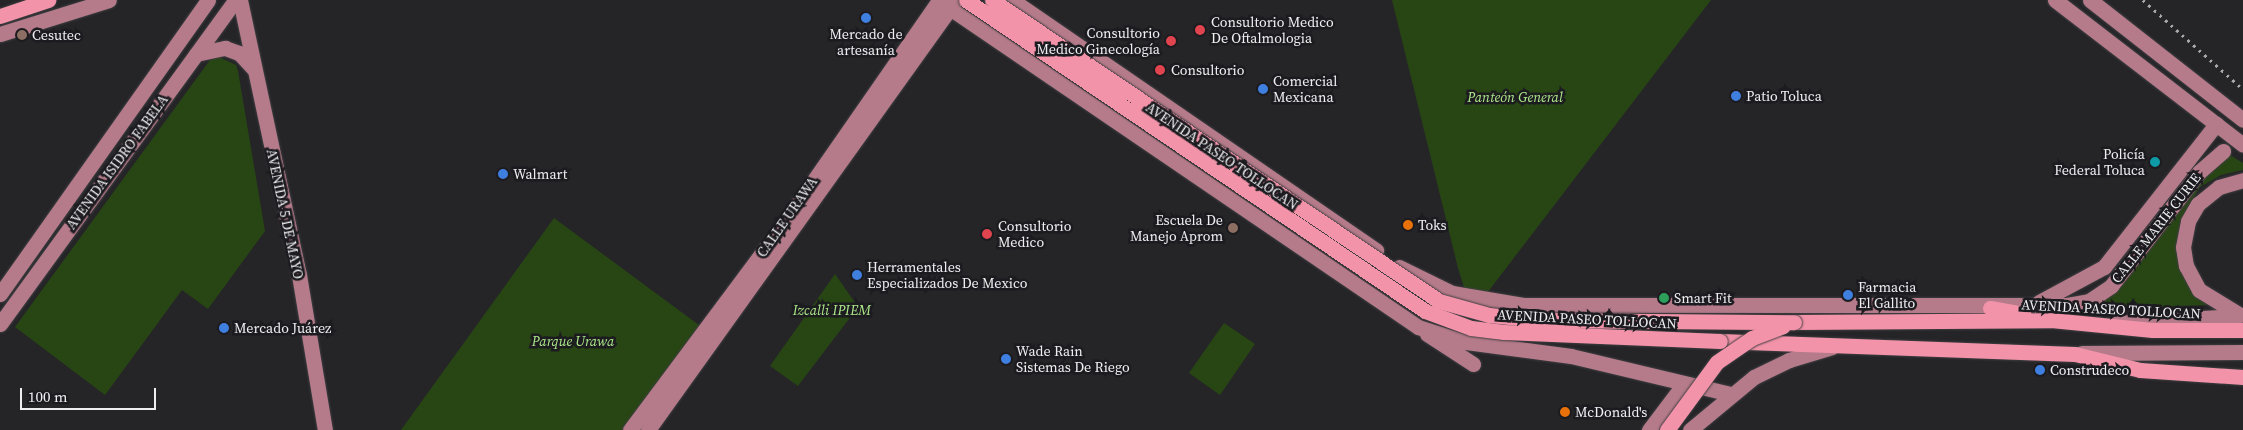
<!DOCTYPE html>
<html>
<head>
<meta charset="utf-8">
<style>
  body { margin:0 }
  #map { position:relative; width:2243px; height:430px; overflow:hidden; background:#252528; font-family:"Source Serif 4",serif }
  div>[style] { position:absolute }
  .green>* { inset:0; background:#284614 }
  .roads { filter:drop-shadow(0 0 1px #403f42) drop-shadow(0 0 1px #403f42) }
  .major>* { height:15px; margin:-7.5px; padding:0 7.5px; transform-origin:7.5px; border-radius:7.5px; background:#b57b8a }
  .highway>* { height:15px; margin:-7.5px; padding:0 7.5px; transform-origin:7.5px; border-radius:7.5px; background:#f393a9 }
  .rail>* { height:2.5px; margin-top:-1.25px; transform-origin:0; background:repeating-linear-gradient(90deg,#a9a8ab 0 2.5px,transparent 0 7.5px) }
  .bridges { filter:drop-shadow(0 0 1px #403f42) drop-shadow(0 0 1px #403f42) }
  .highway-bridge>* { height:15px; margin:-7.5px; padding:0 7.5px; transform-origin:7.5px; border-radius:7.5px; background:#f393a9 }
  .dots>* { width:14px; height:14px; translate:-50% -50%; box-sizing:border-box; border:2px solid #1c1b1f; border-radius:50% }
  span { translate:-50% -50%; white-space:nowrap; text-align:center; line-height:1.15; -webkit-text-stroke:5px #1c1b1f; paint-order:stroke }
  .poi-label { font-size:14px; color:#efeef1 }
  .left { translate:0 -50%; text-align:left }
  .right { translate:-100% -50%; text-align:right }
  .park-label { font-size:14px; color:#ace889; font-style:italic }
  .street-label { font-size:14px; color:#efeef1 }
  .scale { position:absolute; left:20px; top:388px; width:136px; height:22px; box-sizing:border-box; border:2px solid #efeef1; border-top:0; padding-left:6px; font-size:15px; line-height:18px; white-space:nowrap; color:#efeef1; -webkit-text-stroke:4px #1c1b1f; paint-order:stroke }
</style>
</head>
<body>
<div id="map">
  <div class="green">
    <i style="clip-path:polygon(1392px 0,1711px 0,1484px 297px,1466px 294px,1458px 268px)"></i>
    <i style="clip-path:polygon(219px 57px,236px 65px,238px 71px,265px 231px,208px 309px,182px 290px,105px 395px,15px 327px,210px 60px)"></i>
    <i style="clip-path:polygon(2230px 155px,2243px 163px,2243px 170px,2221px 175px,2200px 187px,2180px 222px,2177px 250px,2199px 297px,2207px 305px,2089px 309px,2208px 169px)"></i>
    <i style="clip-path:polygon(554px 218px,703px 328px,628px 430px,401px 430px)"></i>
    <i style="clip-path:polygon(835px 274px,858px 307px,798px 386px,770px 366px)"></i>
    <i style="clip-path:polygon(1224px 323px,1255px 344px,1220px 395px,1189px 373px)"></i>
  </div>
  <div class="roads">
    <div class="major">
      <i style="left:240px;top:0;width:281px;rotate:77.9deg"></i>
      <i style="left:299px;top:275px;width:157px;rotate:80.5deg"></i>
      <i style="left:938px;top:0;width:581px;rotate:34.26deg"></i>
      <i style="left:1418px;top:327px;width:50px;rotate:17.4deg"></i>
      <i style="left:1466px;top:342px;width:106px;rotate:7.6deg"></i>
      <i style="left:1571px;top:356px;width:163px;rotate:13.4deg"></i>
      <i style="left:1012px;top:0;width:442px;rotate:34.5deg"></i>
      <i style="left:2055px;top:0;width:237px;rotate:37.6deg"></i>
      <i style="left:2090px;top:0;width:194px;rotate:38.1deg"></i>
      <i style="left:0;top:34px;width:114px;rotate:-17.3deg"></i>
      <i style="left:196px;top:54px;width:30px;rotate:-12deg"></i>
      <i style="left:225px;top:48px;width:15px;rotate:20deg"></i>
      <i style="left:239px;top:53px;width:21px;rotate:47deg"></i>
      <i style="left:1399px;top:267px;width:59px;rotate:26.1deg"></i>
      <i style="left:1452px;top:293px;width:72px;rotate:9.6deg"></i>
      <i style="left:1523px;top:305px;width:544px"></i>
      <i style="left:2067px;top:305px;width:22px;rotate:-10deg"></i>
      <i style="left:2089px;top:301px;width:27px;rotate:-34deg"></i>
      <i style="left:2111px;top:286px;width:144px;rotate:-52.3deg"></i>
      <i style="left:2199px;top:172px;width:32px;rotate:-41deg"></i>
      <i style="left:0;top:294px;width:360px;rotate:-54.7deg"></i>
      <i style="left:2039px;top:302px;width:74px;rotate:-28.3deg"></i>
      <i style="left:2104px;top:267px;width:182px;rotate:-51.9deg"></i>
      <i style="left:2240px;top:315px;width:48px;rotate:-148.6deg"></i>
      <i style="left:2199px;top:290px;width:27px;rotate:-118deg"></i>
      <i style="left:2186px;top:266px;width:19px;rotate:-99deg"></i>
      <i style="left:2183px;top:247px;width:26px;rotate:-79deg"></i>
      <i style="left:2188px;top:221px;width:20px;rotate:-60deg"></i>
      <i style="left:2198px;top:204px;width:27px;rotate:-39deg"></i>
      <i style="left:2219px;top:187px;width:25px;rotate:-16deg"></i>
      <i style="left:2117px;top:323px;width:120px;rotate:-3.3deg"></i>
      <i style="left:0;top:324px;width:400px;rotate:-54deg"></i>
      <i style="left:1427px;top:334px;width:55px;rotate:33.1deg"></i>
      <i style="left:2082px;top:353px;width:161px;rotate:-0.4deg"></i>
      <i style="left:630px;top:430px;width:263px;rotate:-53.3deg"></i>
      <i style="left:787px;top:219px;width:267px;rotate:-55.2deg"></i>
      <i style="left:648px;top:430px;width:529px;rotate:-54.39deg"></i>
      <i style="left:1649px;top:430px;width:56px;rotate:-52.9deg"></i>
      <i style="left:1690px;top:430px;width:83px;rotate:-39.6deg"></i>
      <i style="left:1754px;top:377px;width:39px;rotate:-26deg"></i>
      <i style="left:1789px;top:360px;width:45px;rotate:-16.8deg"></i>
    </div>
    <div class="highway">
      <i style="left:0;top:16px;width:51px;rotate:-18.4deg"></i>
      <i style="left:1990px;top:308px;width:34px;rotate:10deg"></i>
      <i style="left:1794px;top:322px;width:257px;rotate:-0.4deg"></i>
      <i style="left:2051px;top:320px;width:102px;rotate:5.6deg"></i>
      <i style="left:2153px;top:330px;width:90px"></i>
      <i style="left:1720px;top:341px;width:355px;rotate:2.1deg"></i>
      <i style="left:2075px;top:354px;width:67px;rotate:13.8deg"></i>
      <i style="left:2140px;top:370px;width:103px;rotate:3.9deg"></i>
    </div>
  </div>
  <div class="rail">
    <i style="left:2143px;top:0;width:134px;rotate:41.7deg"></i>
  </div>
  <div class="bridges">
    <div class="highway-bridge">
      <i style="left:966px;top:0;width:554px;rotate:34.12deg"></i>
      <i style="left:1425px;top:311px;width:49px;rotate:20.3deg"></i>
      <i style="left:1471px;top:328px;width:33px;rotate:7deg"></i>
      <i style="left:1504px;top:332px;width:216px;rotate:2.4deg"></i>
      <i style="left:992px;top:0;width:539px;rotate:33.96deg"></i>
      <i style="left:1439px;top:301px;width:52px;rotate:15.6deg"></i>
      <i style="left:1489px;top:315px;width:51px;rotate:5.6deg"></i>
      <i style="left:1540px;top:320px;width:254px;rotate:0.5deg"></i>
      <i style="left:1667px;top:430px;width:84px;rotate:-53.7deg"></i>
      <i style="left:1717px;top:362px;width:42px;rotate:-34.4deg"></i>
      <i style="left:1752px;top:338px;width:33px;rotate:-21deg"></i>
    </div>
  </div>
  <div class="dots">
    <i style="left:866px;top:18px;background:#3f7fe0"></i>
    <i style="left:1200px;top:30px;background:#e0444e"></i>
    <i style="left:22px;top:35px;background:#8d6e63"></i>
    <i style="left:1171px;top:41px;background:#e0444e"></i>
    <i style="left:1160px;top:70px;background:#e0444e"></i>
    <i style="left:1263px;top:89px;background:#3f7fe0"></i>
    <i style="left:1736px;top:96px;background:#3f7fe0"></i>
    <i style="left:2155px;top:162px;background:#0f9aa8"></i>
    <i style="left:503px;top:174px;background:#3f7fe0"></i>
    <i style="left:1408px;top:225px;background:#e8710a"></i>
    <i style="left:1233px;top:228px;background:#8d6e63"></i>
    <i style="left:987px;top:234px;background:#e0444e"></i>
    <i style="left:857px;top:275px;background:#3f7fe0"></i>
    <i style="left:1848px;top:295px;background:#3f7fe0"></i>
    <i style="left:1664px;top:298px;background:#2e9e5b"></i>
    <i style="left:224px;top:328px;background:#3f7fe0"></i>
    <i style="left:1006px;top:359px;background:#3f7fe0"></i>
    <i style="left:2040px;top:370px;background:#3f7fe0"></i>
    <i style="left:1565px;top:412px;background:#e8710a"></i>
  </div>
  <div class="poi-label">
    <span class="left" style="left:1211px;top:30px">Consultorio Medico<br>De Oftalmologia</span>
    <span class="right" style="left:1160px;top:41px">Consultorio<br>Medico Ginecología</span>
    <span style="left:866px;top:42px">Mercado de<br>artesanía</span>
    <span class="left" style="left:32px;top:35px">Cesutec</span>
    <span class="left" style="left:1171px;top:70px">Consultorio</span>
    <span class="left" style="left:1273px;top:89px">Comercial<br>Mexicana</span>
    <span class="left" style="left:1746px;top:96px">Patio Toluca</span>
    <span class="right" style="left:2145px;top:162px">Policía<br>Federal Toluca</span>
    <span class="left" style="left:513px;top:174px">Walmart</span>
    <span class="right" style="left:1223px;top:228px">Escuela De<br>Manejo Aprom</span>
    <span class="left" style="left:1418px;top:225px">Toks</span>
    <span class="left" style="left:998px;top:234px">Consultorio<br>Medico</span>
    <span class="left" style="left:867px;top:275px">Herramentales<br>Especializados De Mexico</span>
    <span class="left" style="left:1858px;top:295px">Farmacia<br>El Gallito</span>
    <span class="left" style="left:1674px;top:298px">Smart Fit</span>
    <span class="left" style="left:234px;top:328px">Mercado Juárez</span>
    <span class="left" style="left:1016px;top:359px">Wade Rain<br>Sistemas De Riego</span>
    <span class="left" style="left:2050px;top:370px">Construdeco</span>
    <span class="left" style="left:1575px;top:412px">McDonald's</span>
  </div>
  <div class="park-label">
    <span style="left:1515px;top:97px">Panteón General</span>
    <span style="left:832px;top:310px">Izcalli IPIEM</span>
    <span style="left:573px;top:341px">Parque Urawa</span>
  </div>
  <div class="street-label">
    <span style="left:1222px;top:156px;rotate:34deg">AVENIDA PASEO TOLLOCAN</span>
    <span style="left:117px;top:162px;rotate:-54deg">AVENIDA ISIDRO FABELA</span>
    <span style="left:285px;top:214px;rotate:78deg">AVENIDA 5 DE MAYO</span>
    <span style="left:787px;top:217px;rotate:-55deg">CALLE URAWA</span>
    <span style="left:2156px;top:228px;rotate:-52deg">CALLE MARIE CURIE</span>
    <span style="left:2111px;top:309px;rotate:3deg">AVENIDA PASEO TOLLOCAN</span>
    <span style="left:1587px;top:319px;rotate:3deg">AVENIDA PASEO TOLLOCAN</span>
  </div>
  <div class="scale">100 m</div>
</div>
</body>
</html>
